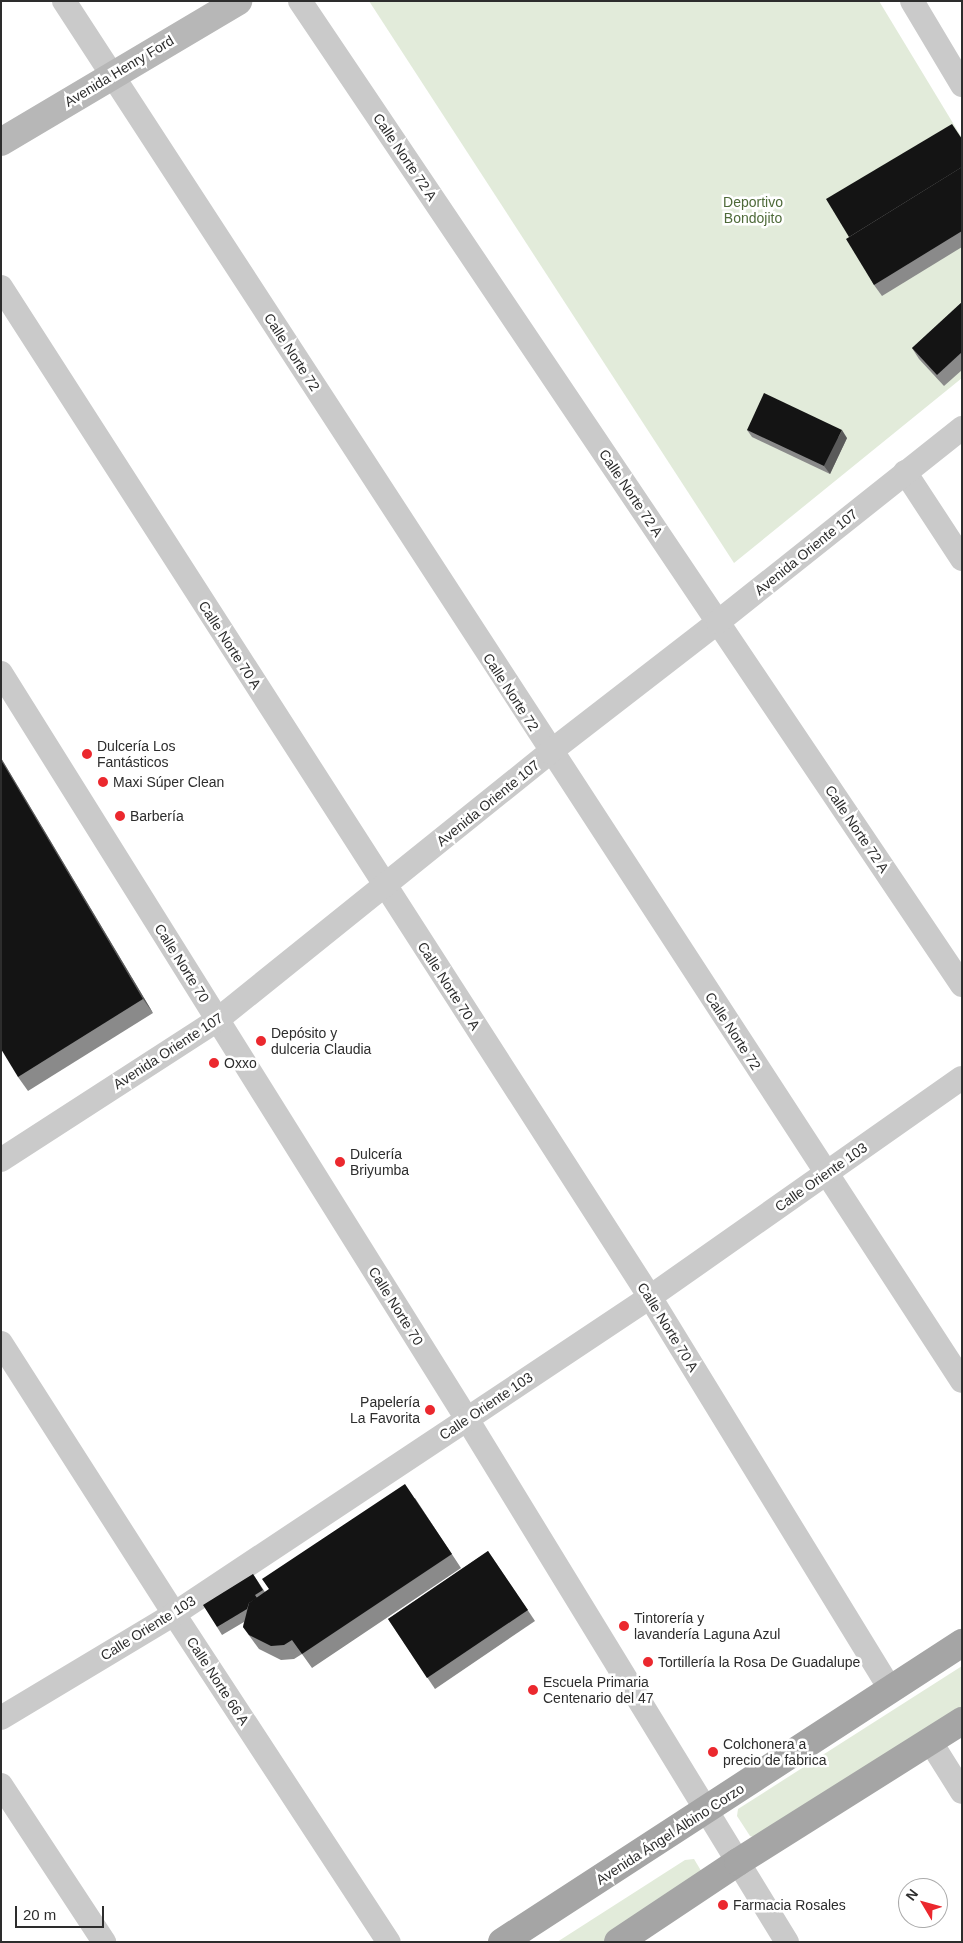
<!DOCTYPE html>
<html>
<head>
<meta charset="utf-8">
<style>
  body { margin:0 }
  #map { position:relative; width:963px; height:1943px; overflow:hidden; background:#fff; font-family:Helvetica,sans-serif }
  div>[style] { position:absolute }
  .green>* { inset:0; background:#e2ebda }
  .street>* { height:24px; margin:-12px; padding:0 12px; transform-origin:12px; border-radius:12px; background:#cacaca }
  .secondary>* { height:28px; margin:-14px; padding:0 14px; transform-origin:14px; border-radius:14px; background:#b7b7b7 }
  .primary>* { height:28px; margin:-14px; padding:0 14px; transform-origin:14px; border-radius:14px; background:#a5a5a5 }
  .wall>* { inset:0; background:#8a8a8a }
  .shaded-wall>* { inset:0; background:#5a5a5a }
  .building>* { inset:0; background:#141414 }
  .dots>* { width:14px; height:14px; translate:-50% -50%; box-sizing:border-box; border:2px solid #fff; border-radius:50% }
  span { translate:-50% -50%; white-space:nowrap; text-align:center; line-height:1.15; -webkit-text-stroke:5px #fff; paint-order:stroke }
  .street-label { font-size:14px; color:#2d2d2d }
  .park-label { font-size:14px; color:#4e6a39 }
  .poi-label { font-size:14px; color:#2d2d2d }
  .left { translate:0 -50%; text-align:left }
  .right { translate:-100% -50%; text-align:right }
  .frame { position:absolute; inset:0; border:2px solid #2d2d2d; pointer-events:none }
  .north { position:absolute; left:898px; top:1878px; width:50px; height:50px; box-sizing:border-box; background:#fff; border:1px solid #ababab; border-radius:50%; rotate:307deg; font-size:14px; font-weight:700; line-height:20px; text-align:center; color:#2d2d2d }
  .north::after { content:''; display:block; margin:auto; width:18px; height:22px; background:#eb282e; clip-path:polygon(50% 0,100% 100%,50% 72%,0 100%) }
  .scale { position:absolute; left:15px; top:1906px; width:89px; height:22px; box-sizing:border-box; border:2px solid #2d2d2d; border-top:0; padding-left:6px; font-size:15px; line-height:18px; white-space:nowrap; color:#2d2d2d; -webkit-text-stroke:4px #fff; paint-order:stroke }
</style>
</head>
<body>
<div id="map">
  <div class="green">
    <i style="clip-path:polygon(369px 1px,879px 1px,962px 138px,962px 378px,734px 563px)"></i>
    <i style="clip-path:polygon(962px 1666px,962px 1709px,757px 1838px,750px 1836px,737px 1816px,738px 1809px)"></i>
    <i style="clip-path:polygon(694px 1859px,703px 1874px,606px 1942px,557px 1942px,685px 1860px)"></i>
  </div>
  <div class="street">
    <i style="left:64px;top:1px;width:1646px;rotate:56.95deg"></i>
    <i style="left:300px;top:1px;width:1186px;rotate:56.07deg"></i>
    <i style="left:912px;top:1px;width:98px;rotate:59.2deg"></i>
    <i style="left:1px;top:287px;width:1201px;rotate:57.28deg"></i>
    <i style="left:650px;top:1297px;width:460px;rotate:58.5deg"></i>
    <i style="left:905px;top:472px;width:104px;rotate:56.8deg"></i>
    <i style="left:1px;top:673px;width:880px;rotate:58.01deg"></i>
    <i style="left:467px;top:1419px;width:613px;rotate:58.54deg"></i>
    <i style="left:1px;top:1160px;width:257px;rotate:-32.9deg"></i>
    <i style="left:217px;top:1020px;width:427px;rotate:-38.8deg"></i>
    <i style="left:550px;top:752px;width:212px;rotate:-37.7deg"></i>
    <i style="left:718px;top:622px;width:312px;rotate:-38.5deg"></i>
    <i style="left:1px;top:1343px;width:322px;rotate:57.4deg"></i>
    <i style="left:174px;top:1614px;width:392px;rotate:56.8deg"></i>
    <i style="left:1px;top:1718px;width:202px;rotate:-31deg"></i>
    <i style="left:174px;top:1614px;width:352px;rotate:-33.6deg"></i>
    <i style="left:467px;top:1419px;width:220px;rotate:-33.7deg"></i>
    <i style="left:650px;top:1297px;width:381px;rotate:-35.1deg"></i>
    <i style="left:930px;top:1741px;width:60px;rotate:57.9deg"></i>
    <i style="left:1px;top:1785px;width:188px;rotate:56.7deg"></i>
  </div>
  <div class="secondary">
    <i style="left:1px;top:142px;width:276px;rotate:-30.7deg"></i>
  </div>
  <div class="primary">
    <i style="left:502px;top:1942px;width:549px;rotate:-33.02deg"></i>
    <i style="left:618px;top:1942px;width:144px;rotate:-33.7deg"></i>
    <i style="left:738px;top:1862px;width:265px;rotate:-32.2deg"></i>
  </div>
  <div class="wall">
    <i style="clip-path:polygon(962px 138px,962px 247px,882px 296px,874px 285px,849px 237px)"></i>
    <i style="clip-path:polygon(962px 302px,962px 370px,944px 386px,919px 359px,912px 348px)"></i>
    <i style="clip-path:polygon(747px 430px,847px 438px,830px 474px,752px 437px)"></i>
    <i style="clip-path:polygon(1px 758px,153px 1013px,28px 1091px,18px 1077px)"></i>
    <i style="clip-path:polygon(415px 1498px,461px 1568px,312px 1668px,302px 1654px,294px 1659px,281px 1660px,259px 1649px,243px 1627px,244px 1622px,222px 1635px,217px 1627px,253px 1574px,265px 1592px)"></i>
    <i style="clip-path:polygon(488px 1551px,535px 1621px,435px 1689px,388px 1619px)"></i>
  </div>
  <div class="shaded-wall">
    <i style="clip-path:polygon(842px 430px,847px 438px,830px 474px,824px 466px)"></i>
    <i style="clip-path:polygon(1px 758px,153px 1013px,143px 999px,1px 760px)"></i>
  </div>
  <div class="building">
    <i style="clip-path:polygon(952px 124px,962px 139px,962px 167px,849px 237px,826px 199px)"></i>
    <i style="clip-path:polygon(962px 167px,962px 231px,874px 285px,846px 239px)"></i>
    <i style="clip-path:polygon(962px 302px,962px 352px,937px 375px,912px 348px)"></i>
    <i style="clip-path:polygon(764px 393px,842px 430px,824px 466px,747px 430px)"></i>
    <i style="clip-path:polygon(1px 760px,143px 999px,18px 1077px,1px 1049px)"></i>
    <i style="clip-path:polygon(405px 1484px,452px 1554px,302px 1654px,292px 1640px,284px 1645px,271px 1646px,249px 1635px,243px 1627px,249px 1603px,269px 1589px,262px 1579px)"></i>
    <i style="clip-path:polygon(488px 1551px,528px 1610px,427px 1678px,388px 1619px)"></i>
    <i style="clip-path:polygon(253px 1574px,263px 1590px,255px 1595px,257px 1598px,249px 1603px,247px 1609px,217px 1627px,203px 1605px)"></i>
  </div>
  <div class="dots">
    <i style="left:87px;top:754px;background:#eb282e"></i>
    <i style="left:103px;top:782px;background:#eb282e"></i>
    <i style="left:120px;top:816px;background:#eb282e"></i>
    <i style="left:261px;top:1041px;background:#eb282e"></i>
    <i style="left:214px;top:1063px;background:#eb282e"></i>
    <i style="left:340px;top:1162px;background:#eb282e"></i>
    <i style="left:430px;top:1410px;background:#eb282e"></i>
    <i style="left:624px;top:1626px;background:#eb282e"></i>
    <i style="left:648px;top:1662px;background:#eb282e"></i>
    <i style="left:533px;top:1690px;background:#eb282e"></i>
    <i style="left:713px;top:1752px;background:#eb282e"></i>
    <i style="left:723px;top:1905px;background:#eb282e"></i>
  </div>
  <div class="street-label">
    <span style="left:119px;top:71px;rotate:-31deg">Avenida Henry Ford</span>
    <span style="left:405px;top:157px;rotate:56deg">Calle Norte 72 A</span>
    <span style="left:292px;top:352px;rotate:57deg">Calle Norte 72</span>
    <span style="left:631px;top:493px;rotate:56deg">Calle Norte 72 A</span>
    <span style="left:806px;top:552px;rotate:-39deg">Avenida Oriente 107</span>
    <span style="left:230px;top:645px;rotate:57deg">Calle Norte 70 A</span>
    <span style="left:511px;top:692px;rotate:57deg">Calle Norte 72</span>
    <span style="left:488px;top:803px;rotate:-39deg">Avenida Oriente 107</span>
    <span style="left:857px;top:829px;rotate:56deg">Calle Norte 72 A</span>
    <span style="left:182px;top:963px;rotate:58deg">Calle Norte 70</span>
    <span style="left:449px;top:986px;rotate:57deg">Calle Norte 70 A</span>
    <span style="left:733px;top:1031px;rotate:57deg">Calle Norte 72</span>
    <span style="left:168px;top:1051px;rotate:-33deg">Avenida Oriente 107</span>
    <span style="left:821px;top:1177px;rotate:-35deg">Calle Oriente 103</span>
    <span style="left:396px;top:1306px;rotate:58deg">Calle Norte 70</span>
    <span style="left:668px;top:1327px;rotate:58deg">Calle Norte 70 A</span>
    <span style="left:486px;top:1406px;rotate:-34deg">Calle Oriente 103</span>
    <span style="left:148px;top:1628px;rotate:-32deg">Calle Oriente 103</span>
    <span style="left:218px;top:1681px;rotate:57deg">Calle Norte 66 A</span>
    <span style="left:670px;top:1834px;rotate:-33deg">Avenida Ángel Albino Corzo</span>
  </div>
  <div class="park-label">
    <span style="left:753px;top:210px">Deportivo<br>Bondojito</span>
  </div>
  <div class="poi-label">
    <span class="left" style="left:97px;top:754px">Dulcería Los<br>Fantásticos</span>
    <span class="left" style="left:113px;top:782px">Maxi Súper Clean</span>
    <span class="left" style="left:130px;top:816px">Barbería</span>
    <span class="left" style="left:271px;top:1041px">Depósito y<br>dulceria Claudia</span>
    <span class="left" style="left:224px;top:1063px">Oxxo</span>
    <span class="left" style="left:350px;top:1162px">Dulcería<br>Briyumba</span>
    <span class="right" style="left:420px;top:1410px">Papelería<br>La Favorita</span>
    <span class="left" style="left:634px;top:1626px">Tintorería y<br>lavandería Laguna Azul</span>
    <span class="left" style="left:658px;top:1662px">Tortillería la Rosa De Guadalupe</span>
    <span class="left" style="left:543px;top:1690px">Escuela Primaria<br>Centenario del 47</span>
    <span class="left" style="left:723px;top:1752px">Colchonera a<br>precio de fabrica</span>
    <span class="left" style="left:733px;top:1905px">Farmacia Rosales</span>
  </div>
  <div class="frame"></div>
  <div class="north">N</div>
  <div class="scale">20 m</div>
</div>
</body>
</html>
